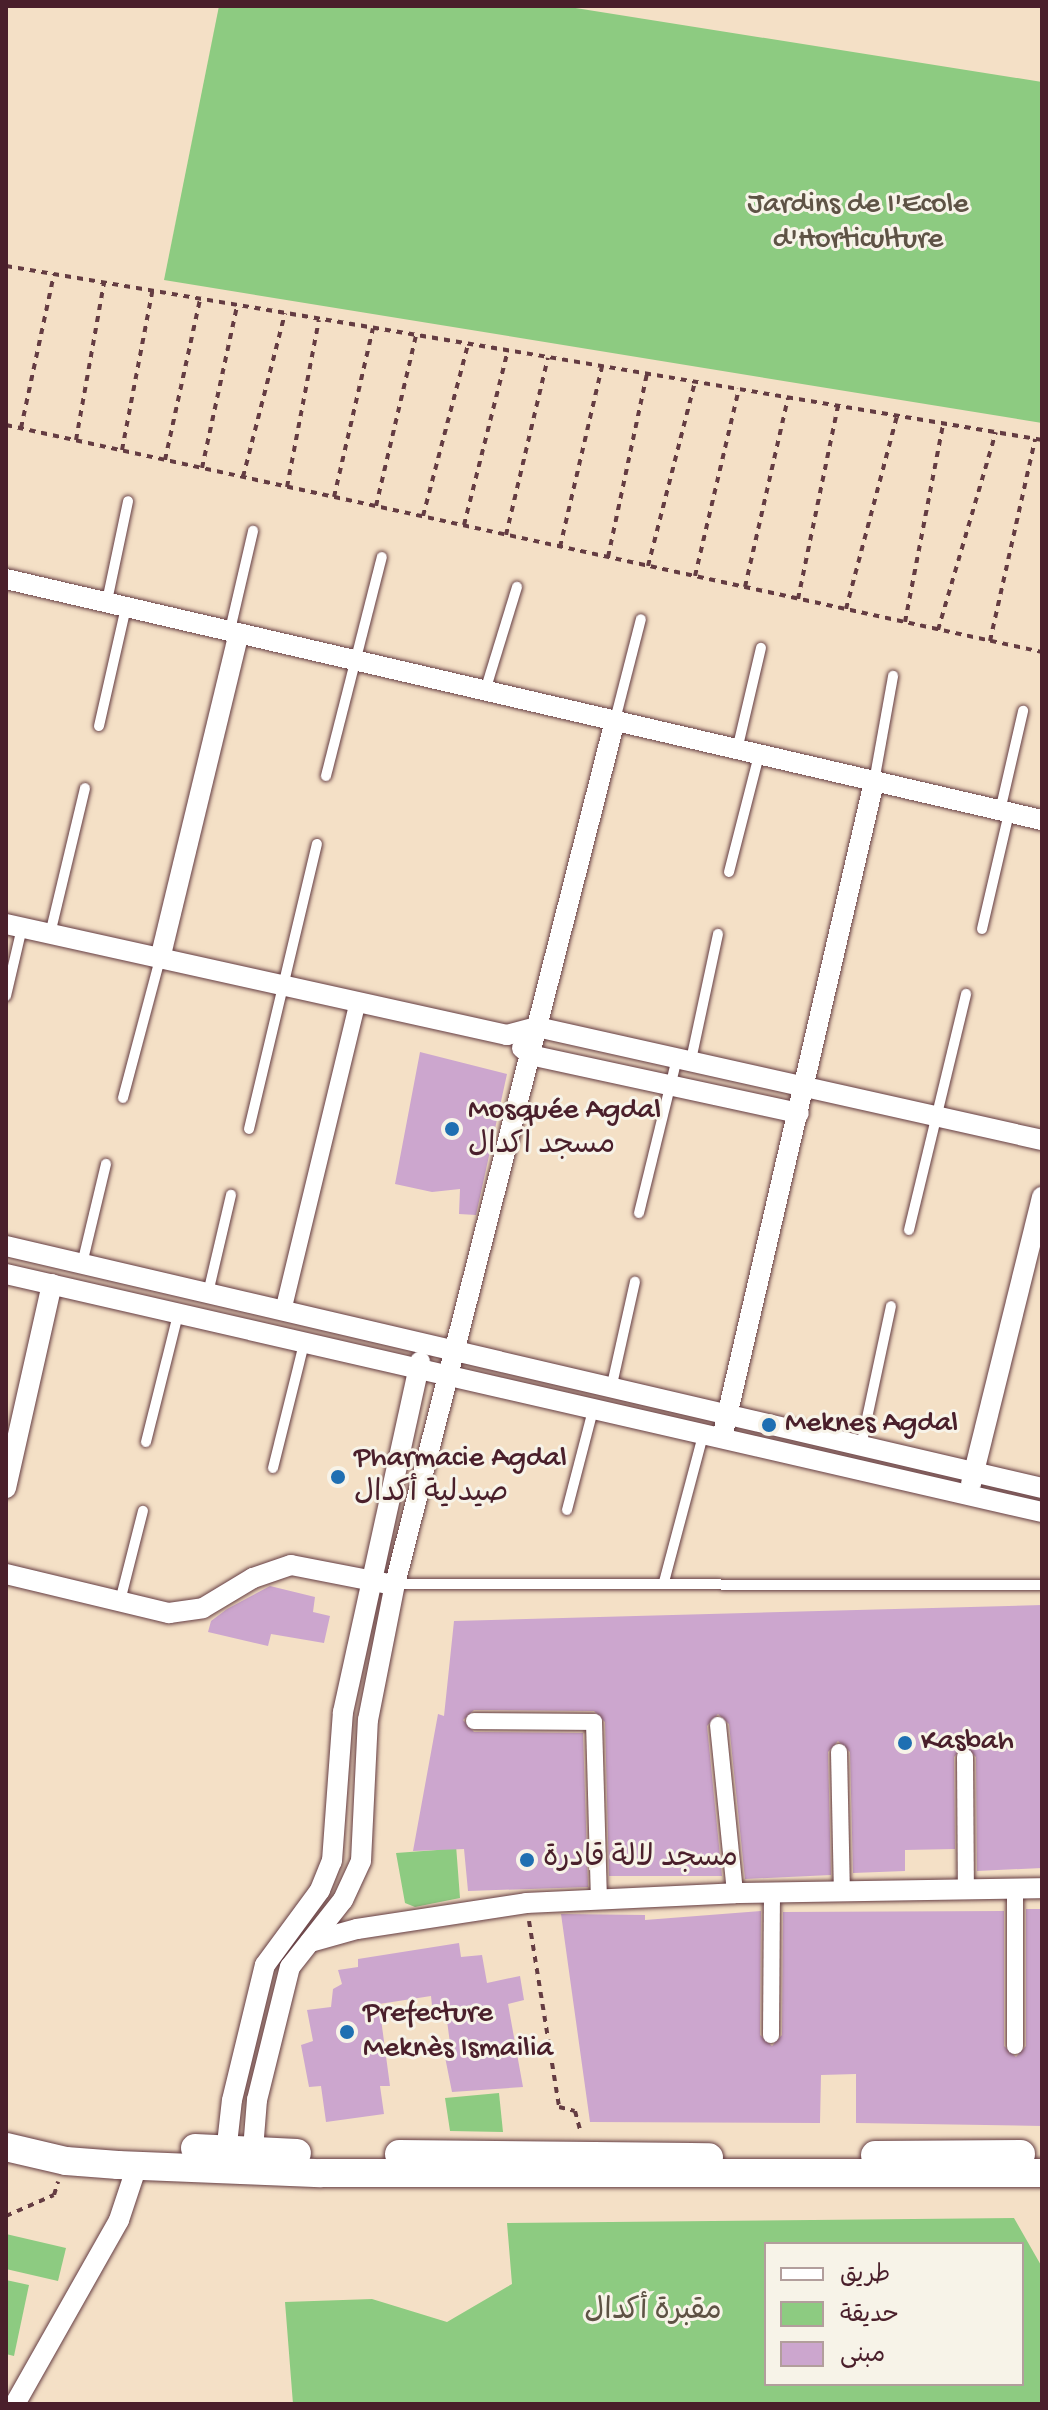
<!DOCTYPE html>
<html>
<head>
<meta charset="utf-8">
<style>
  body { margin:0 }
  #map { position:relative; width:1048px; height:2410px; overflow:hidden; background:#f4e0c6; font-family:"Gochi Hand","Playpen Sans Arabic",sans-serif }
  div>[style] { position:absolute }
  .green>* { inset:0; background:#8dcb81 }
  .building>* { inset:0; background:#cca6ce }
  .path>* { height:4px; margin-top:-2px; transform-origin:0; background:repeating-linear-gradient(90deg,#643c42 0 6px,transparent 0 12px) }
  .roads { filter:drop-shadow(0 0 2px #643c42) drop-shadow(0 0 2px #643c42) }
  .service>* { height:10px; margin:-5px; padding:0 5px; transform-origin:5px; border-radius:5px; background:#fff }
  .pedestrian>* { height:16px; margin:-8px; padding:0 8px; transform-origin:8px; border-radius:8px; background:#fff }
  .minor>* { height:20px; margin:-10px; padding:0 10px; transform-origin:10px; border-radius:10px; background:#fff }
  .secondary>* { height:28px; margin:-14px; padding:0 14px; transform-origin:14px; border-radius:14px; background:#fff }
  .dots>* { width:22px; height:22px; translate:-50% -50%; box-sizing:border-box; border:4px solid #f7f3e8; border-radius:50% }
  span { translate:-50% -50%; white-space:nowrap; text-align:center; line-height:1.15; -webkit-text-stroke:6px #f7f3e8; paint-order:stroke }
  .park-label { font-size:30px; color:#5e5345 }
  .poi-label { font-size:30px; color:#4a1f2b }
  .left { translate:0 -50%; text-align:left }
  .frame { position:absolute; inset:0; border:8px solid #4a1f2b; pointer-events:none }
  .legend { position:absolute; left:764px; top:2242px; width:260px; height:144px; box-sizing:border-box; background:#f7f3e8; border:2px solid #b29e9c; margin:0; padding:10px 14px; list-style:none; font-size:24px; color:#4a1f2b }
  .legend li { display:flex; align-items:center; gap:16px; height:40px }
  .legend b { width:40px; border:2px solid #b29e9c }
</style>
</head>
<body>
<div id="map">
  <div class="green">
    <i style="clip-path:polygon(219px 6px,563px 6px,1042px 82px,1042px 423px,164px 280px)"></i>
    <i style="clip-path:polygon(455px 1832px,460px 1898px,415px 1907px,405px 1903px,396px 1853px,437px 1850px)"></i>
    <i style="clip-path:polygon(499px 2093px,503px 2132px,450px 2131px,445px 2098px)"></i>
    <i style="clip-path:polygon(evenodd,1014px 2218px,1042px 2267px,1042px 2404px,293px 2404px,285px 2302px,372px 2299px,447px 2322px,512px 2284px,507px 2223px,1014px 2218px,1022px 2244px,1022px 2384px,766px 2384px,766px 2244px,1022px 2244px)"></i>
    <i style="clip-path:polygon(6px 2234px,66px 2248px,58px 2281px,6px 2269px)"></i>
    <i style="clip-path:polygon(6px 2280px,29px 2285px,14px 2356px,6px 2354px)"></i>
  </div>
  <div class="building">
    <i style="clip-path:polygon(420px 1052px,507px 1074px,476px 1215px,459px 1214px,460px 1189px,432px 1192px,395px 1184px)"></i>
    <i style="clip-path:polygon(270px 1586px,315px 1597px,313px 1612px,330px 1616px,324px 1643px,271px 1634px,268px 1646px,208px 1632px,211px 1621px,227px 1609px)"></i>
    <i style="clip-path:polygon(1042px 1605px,1042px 1868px,977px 1871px,976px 1757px,964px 1746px,954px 1757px,955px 1849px,905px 1850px,905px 1871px,853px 1873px,850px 1752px,838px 1741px,828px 1752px,831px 1875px,745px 1879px,729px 1724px,718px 1714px,707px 1726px,722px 1876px,609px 1876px,605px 1722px,594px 1711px,474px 1710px,463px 1720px,474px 1732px,583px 1733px,588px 1887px,468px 1891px,464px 1849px,413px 1851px,438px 1714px,444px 1716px,454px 1621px)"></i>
    <i style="clip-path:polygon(1026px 1909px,1042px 1909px,1042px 2126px,856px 2123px,856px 2074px,821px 2075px,820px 2123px,590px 2122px,561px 1914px,645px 1915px,645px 1920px,761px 1911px,760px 2035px,772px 2046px,782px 2035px,783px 1912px,1004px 1911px,1004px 2046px,1016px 2057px,1026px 2046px)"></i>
    <i style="clip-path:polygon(459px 1943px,461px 1957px,482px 1955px,487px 1983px,520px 1976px,524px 2000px,508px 2004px,523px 2087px,452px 2092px,444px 2052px,451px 2051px,446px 2013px,433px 2016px,431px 1996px,379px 2004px,390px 2086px,380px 2086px,384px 2114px,326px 2122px,321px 2086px,309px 2087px,301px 2045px,313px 2041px,307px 2010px,331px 2007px,333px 1989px,342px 1984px,338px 1970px,358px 1967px,358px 1959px)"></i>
  </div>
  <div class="path">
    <i style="left:6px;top:266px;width:1051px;rotate:9.53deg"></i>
    <i style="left:6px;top:425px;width:1061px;rotate:12.36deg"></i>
    <i style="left:21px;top:428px;width:157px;rotate:-77.9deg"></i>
    <i style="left:76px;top:440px;width:159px;rotate:-79.9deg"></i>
    <i style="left:122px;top:450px;width:161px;rotate:-79.2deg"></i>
    <i style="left:165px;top:460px;width:165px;rotate:-77.7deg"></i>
    <i style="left:202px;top:468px;width:166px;rotate:-77.8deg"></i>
    <i style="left:243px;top:477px;width:169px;rotate:-75.6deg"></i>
    <i style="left:287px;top:487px;width:170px;rotate:-79.2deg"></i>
    <i style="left:334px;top:497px;width:173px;rotate:-77deg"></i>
    <i style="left:376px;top:506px;width:176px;rotate:-76.8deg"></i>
    <i style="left:423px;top:516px;width:178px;rotate:-75.3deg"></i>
    <i style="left:464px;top:525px;width:180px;rotate:-75.9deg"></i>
    <i style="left:506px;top:535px;width:182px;rotate:-76.7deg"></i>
    <i style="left:560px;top:547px;width:186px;rotate:-76.9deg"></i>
    <i style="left:608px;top:557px;width:187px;rotate:-78deg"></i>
    <i style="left:648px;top:566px;width:190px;rotate:-75.7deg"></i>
    <i style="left:695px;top:576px;width:192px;rotate:-76.8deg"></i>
    <i style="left:745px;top:587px;width:194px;rotate:-77.2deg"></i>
    <i style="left:798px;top:599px;width:197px;rotate:-78.3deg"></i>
    <i style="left:846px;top:609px;width:200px;rotate:-75.2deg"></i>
    <i style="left:905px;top:622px;width:202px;rotate:-79.1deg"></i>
    <i style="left:938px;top:630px;width:206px;rotate:-73.7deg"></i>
    <i style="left:990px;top:641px;width:207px;rotate:-77.4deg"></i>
    <i style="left:529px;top:1921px;width:188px;rotate:80.8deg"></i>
    <i style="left:559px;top:2107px;width:16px;rotate:14deg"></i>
    <i style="left:575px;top:2111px;width:23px;rotate:75deg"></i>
    <i style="left:6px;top:2216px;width:52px;rotate:-23.6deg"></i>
    <i style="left:54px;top:2195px;width:14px;rotate:-73deg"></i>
  </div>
  <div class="roads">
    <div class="service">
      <i style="left:107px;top:601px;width:102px;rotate:-78.1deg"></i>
      <i style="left:230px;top:630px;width:102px;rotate:-76.9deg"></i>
      <i style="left:485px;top:691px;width:109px;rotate:-72.9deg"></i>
      <i style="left:615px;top:720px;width:104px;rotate:-75.6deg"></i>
      <i style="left:99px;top:726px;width:122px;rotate:-77.2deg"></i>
      <i style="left:737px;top:750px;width:105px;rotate:-76.8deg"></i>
      <i style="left:326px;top:776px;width:226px;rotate:-75.7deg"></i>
      <i style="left:874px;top:782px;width:108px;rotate:-79.8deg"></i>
      <i style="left:1000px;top:811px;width:103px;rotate:-77deg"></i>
      <i style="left:729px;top:872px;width:121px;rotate:-75.6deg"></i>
      <i style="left:982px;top:929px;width:119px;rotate:-76.9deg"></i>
      <i style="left:50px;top:934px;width:150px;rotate:-76.5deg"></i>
      <i style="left:6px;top:996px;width:70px;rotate:-76.8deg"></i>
      <i style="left:691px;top:1060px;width:129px;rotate:-77.9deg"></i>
      <i style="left:123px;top:1098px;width:144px;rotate:-75.1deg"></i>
      <i style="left:249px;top:1129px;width:293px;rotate:-76.6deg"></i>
      <i style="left:639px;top:1213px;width:160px;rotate:-76.2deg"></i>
      <i style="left:909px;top:1230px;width:243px;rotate:-76.4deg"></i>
      <i style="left:82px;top:1264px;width:103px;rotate:-76.5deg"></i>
      <i style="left:208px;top:1293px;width:101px;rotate:-76.8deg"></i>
      <i style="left:611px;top:1389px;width:110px;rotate:-77.4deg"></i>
      <i style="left:146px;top:1442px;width:131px;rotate:-75.9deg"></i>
      <i style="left:861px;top:1446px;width:143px;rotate:-77.9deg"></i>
      <i style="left:273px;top:1468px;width:128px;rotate:-76deg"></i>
      <i style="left:567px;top:1510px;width:103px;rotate:-75.4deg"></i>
      <i style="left:664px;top:1582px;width:152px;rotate:-75.1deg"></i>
      <i style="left:395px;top:1584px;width:647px;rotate:0.09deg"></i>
      <i style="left:120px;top:1601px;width:93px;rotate:-75.7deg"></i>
    </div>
    <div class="pedestrian">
      <i style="left:283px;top:1311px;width:318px;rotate:-76.4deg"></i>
      <i style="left:474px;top:1721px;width:120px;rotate:0.5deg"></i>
      <i style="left:594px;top:1722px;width:178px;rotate:88.4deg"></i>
      <i style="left:718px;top:1725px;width:169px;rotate:84.2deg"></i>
      <i style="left:839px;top:1752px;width:139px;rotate:88.8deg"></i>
      <i style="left:965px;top:1757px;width:133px;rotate:89.6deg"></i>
      <i style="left:771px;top:2035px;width:142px;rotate:-89.6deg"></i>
      <i style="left:1015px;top:2046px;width:157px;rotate:-90deg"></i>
    </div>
    <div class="minor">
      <i style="left:6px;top:579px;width:1064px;rotate:13.1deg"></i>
      <i style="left:6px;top:924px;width:513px;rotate:12.49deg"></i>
      <i style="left:507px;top:1035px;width:31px;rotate:-15deg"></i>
      <i style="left:537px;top:1027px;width:517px;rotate:12.61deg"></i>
      <i style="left:160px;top:959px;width:335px;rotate:-76.4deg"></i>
      <i style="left:522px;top:1048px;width:11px;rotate:41deg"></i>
      <i style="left:530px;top:1055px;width:275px;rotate:12.2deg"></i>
      <i style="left:6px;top:1246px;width:1064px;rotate:13.15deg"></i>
      <i style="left:6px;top:1274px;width:1063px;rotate:12.94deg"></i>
      <i style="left:724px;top:1429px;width:664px;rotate:-76.95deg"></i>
      <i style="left:971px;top:1484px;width:296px;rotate:-76.1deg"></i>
      <i style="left:6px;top:1488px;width:209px;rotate:-77.3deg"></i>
      <i style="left:6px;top:1574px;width:168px;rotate:13.5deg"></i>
      <i style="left:169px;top:1613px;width:34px;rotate:-8deg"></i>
      <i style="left:203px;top:1608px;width:58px;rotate:-31deg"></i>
      <i style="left:253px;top:1578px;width:40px;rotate:-18.9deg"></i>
      <i style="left:291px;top:1565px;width:95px;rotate:11deg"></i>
      <i style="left:310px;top:1942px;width:49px;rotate:-15.5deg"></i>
      <i style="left:357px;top:1929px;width:171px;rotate:-8.7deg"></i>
      <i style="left:526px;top:1903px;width:209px;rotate:-2.7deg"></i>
      <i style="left:735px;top:1893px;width:307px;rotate:-0.9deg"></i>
      <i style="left:225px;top:2162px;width:62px;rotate:-83.6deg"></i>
      <i style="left:232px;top:2100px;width:139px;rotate:-76.3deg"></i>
      <i style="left:265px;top:1965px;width:93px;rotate:-53.7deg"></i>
      <i style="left:320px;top:1890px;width:31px;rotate:-68deg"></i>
      <i style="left:332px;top:1861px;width:149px;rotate:-85.8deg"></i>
      <i style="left:343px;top:1712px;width:359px;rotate:-77.6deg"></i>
      <i style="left:252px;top:2162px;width:62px;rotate:-85.4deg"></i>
      <i style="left:257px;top:2100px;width:137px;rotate:-76.1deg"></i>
      <i style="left:290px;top:1967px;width:85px;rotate:-51.7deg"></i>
      <i style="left:343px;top:1900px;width:43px;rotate:-65.2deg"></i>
      <i style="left:361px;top:1861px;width:141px;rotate:-87.2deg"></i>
      <i style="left:368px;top:1720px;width:139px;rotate:-78.8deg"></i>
      <i style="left:395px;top:1584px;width:892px;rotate:-75.71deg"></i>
      <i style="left:15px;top:2404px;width:211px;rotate:-60.5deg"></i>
      <i style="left:119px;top:2220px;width:57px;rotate:-71.6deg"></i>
    </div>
    <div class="secondary">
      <i style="left:6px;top:2147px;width:62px;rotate:13.1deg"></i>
      <i style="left:66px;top:2161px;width:52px;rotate:4.4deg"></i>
      <i style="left:118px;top:2165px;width:203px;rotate:2.3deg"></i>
      <i style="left:321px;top:2173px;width:721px"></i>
      <i style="left:195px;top:2148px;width:102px;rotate:2.8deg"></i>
      <i style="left:399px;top:2154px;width:310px;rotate:0.6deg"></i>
      <i style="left:875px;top:2155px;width:146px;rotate:-0.4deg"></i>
    </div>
  </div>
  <div class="dots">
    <i style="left:452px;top:1129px;background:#1f6fb2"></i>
    <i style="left:769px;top:1425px;background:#1f6fb2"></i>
    <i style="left:338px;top:1477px;background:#1f6fb2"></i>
    <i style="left:905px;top:1743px;background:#1f6fb2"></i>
    <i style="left:527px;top:1860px;background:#1f6fb2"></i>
    <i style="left:347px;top:2032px;background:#1f6fb2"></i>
  </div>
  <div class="park-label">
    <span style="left:858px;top:223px">Jardins de I'Ecole<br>d'Horticulture</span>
    <span style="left:653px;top:2313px">مقبرة أكدال</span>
  </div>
  <div class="poi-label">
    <span class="left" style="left:468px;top:1129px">Mosquée Agdal<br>مسجد اكدال</span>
    <span class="left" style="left:785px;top:1425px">Meknes Agdal</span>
    <span class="left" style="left:354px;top:1477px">Pharmacie Agdal<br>صيدلية أكدال</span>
    <span class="left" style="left:921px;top:1743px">Kasbah</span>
    <span class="left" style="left:543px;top:1860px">مسجد لالة قادرة</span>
    <span class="left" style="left:363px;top:2032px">Prefecture<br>Meknès Ismailia</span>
  </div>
  <div class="frame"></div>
  <ul class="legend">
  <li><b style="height:10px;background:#fff"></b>طريق</li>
  <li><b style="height:22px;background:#8dcb81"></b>حديقة</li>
  <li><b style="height:22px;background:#cca6ce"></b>مبنى</li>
  </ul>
</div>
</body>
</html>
